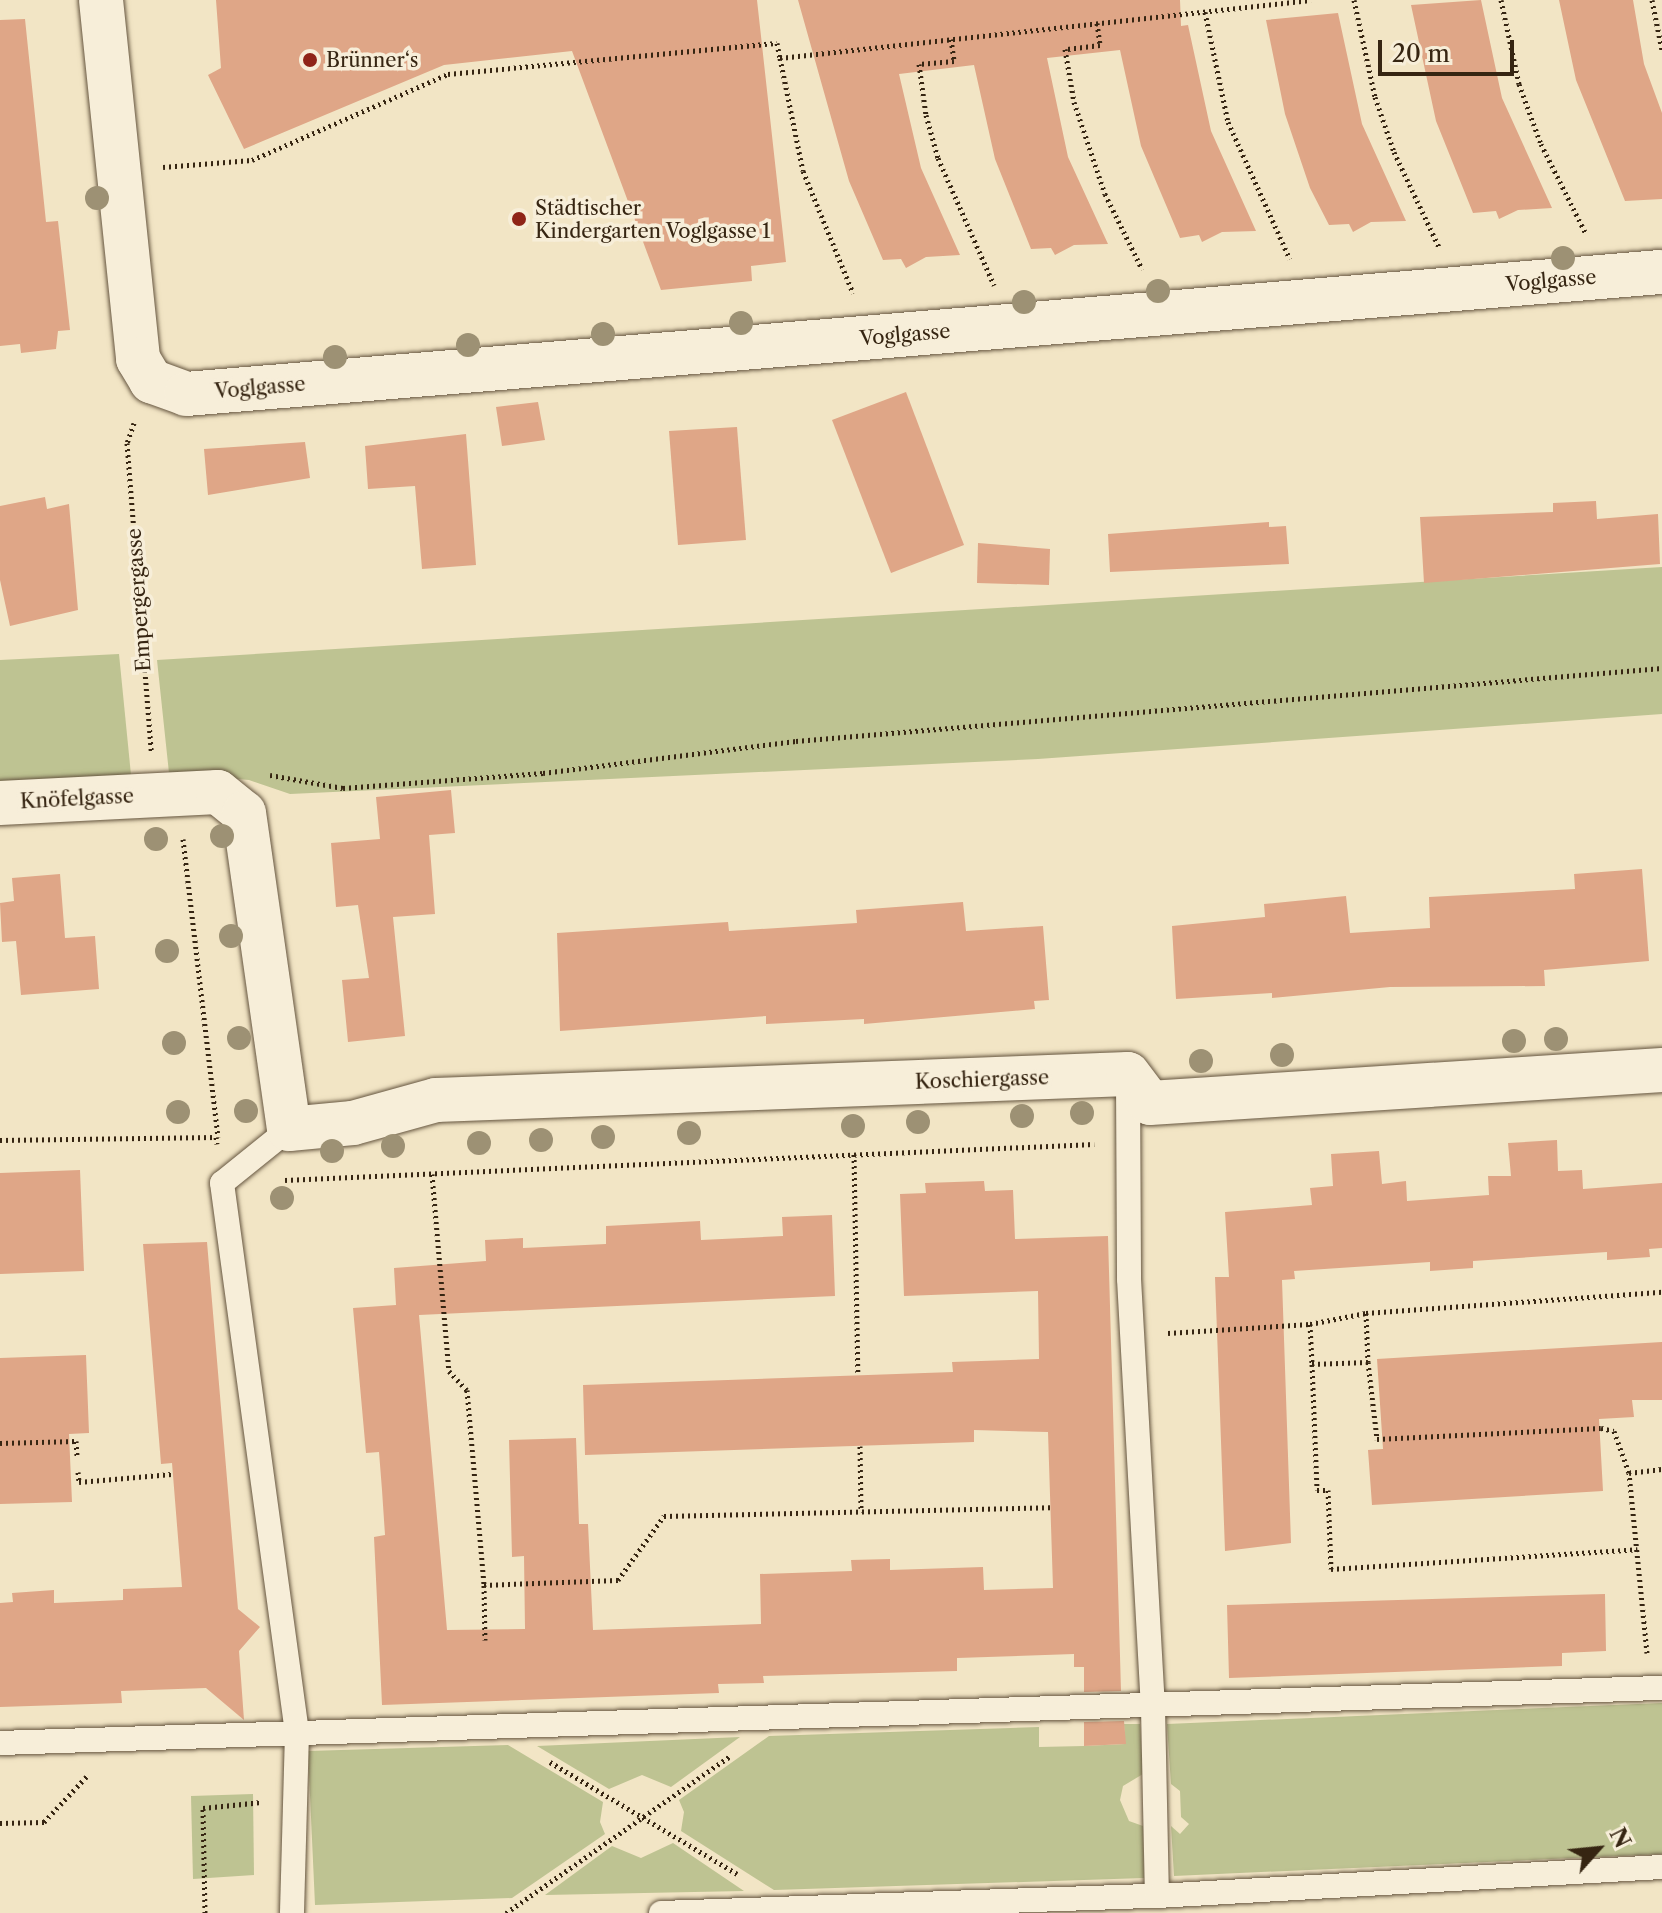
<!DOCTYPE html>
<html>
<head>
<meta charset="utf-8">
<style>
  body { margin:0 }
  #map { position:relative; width:1662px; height:1913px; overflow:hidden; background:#f2e5c5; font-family:"Libre Caslon Text",serif }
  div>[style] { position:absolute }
  .green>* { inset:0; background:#bec392 }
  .building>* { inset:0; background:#dfa687 }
  .path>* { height:5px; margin-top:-2.5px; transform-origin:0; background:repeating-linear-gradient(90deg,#362512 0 2px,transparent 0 6px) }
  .roads { filter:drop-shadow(0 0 2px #65553f) drop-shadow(0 0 2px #65553f) }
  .service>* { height:24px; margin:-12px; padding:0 12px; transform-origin:12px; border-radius:12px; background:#f7eed9 }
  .minor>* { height:44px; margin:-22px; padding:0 22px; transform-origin:22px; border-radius:22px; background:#f7eed9 }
  .trees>* { width:24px; height:24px; margin:-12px; border-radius:50%; background:#9d9174 }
  .dots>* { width:22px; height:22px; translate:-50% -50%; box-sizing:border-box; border:4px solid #f7eed9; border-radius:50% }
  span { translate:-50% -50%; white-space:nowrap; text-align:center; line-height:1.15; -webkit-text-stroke:7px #f7eed9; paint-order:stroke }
  .poi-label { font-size:20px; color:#362512 }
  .left { translate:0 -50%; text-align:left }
  .street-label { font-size:20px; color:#362512 }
  .north { position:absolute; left:1558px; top:1809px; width:80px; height:80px; -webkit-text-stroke:6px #f7eed9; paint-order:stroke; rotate:63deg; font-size:22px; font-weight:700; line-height:32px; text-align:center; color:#362512 }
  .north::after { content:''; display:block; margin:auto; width:28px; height:36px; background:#362512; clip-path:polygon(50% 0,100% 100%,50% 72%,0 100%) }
  .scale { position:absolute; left:1378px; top:40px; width:136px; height:36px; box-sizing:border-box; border:4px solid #362512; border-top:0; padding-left:10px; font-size:24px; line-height:28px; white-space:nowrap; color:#362512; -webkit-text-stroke:6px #f7eed9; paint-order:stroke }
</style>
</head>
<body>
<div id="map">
  <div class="green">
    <i style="clip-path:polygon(1662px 567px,1662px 714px,1038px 759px,290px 794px,249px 780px,169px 773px,157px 660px)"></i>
    <i style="clip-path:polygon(119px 654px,131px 775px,0 783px,0 660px)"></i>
    <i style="clip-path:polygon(1662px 1703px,1662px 1854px,1174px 1876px,1171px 1826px,1180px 1834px,1189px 1824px,1181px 1817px,1180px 1791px,1171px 1784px,1167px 1724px)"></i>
    <i style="clip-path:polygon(1124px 1724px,1140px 1724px,1143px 1774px,1123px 1786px,1120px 1800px,1129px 1821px,1143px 1826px,1144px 1878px,774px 1890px,681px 1831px,684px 1812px,679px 1800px,769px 1736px,1039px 1727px,1039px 1747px,1084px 1746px,1125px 1744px)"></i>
    <i style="clip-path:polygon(740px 1737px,671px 1787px,642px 1775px,609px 1789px,537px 1746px)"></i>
    <i style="clip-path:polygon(508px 1745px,603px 1802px,600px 1822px,605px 1834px,512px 1898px,315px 1905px,308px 1751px)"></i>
    <i style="clip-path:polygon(253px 1794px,254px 1875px,193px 1879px,191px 1796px)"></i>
    <i style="clip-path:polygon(673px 1843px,744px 1891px,545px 1895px,612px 1846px,641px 1858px)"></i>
  </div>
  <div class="building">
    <i style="clip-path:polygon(216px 0,757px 0,786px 262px,751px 266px,752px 281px,661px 290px,572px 51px,444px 65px,244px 149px,208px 75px,221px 68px)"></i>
    <i style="clip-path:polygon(798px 0,1180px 0,1181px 26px,1188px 25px,1211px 131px,1256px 231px,1222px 232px,1202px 242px,1199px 235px,1180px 238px,1141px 146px,1120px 50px,1047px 58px,1068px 157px,1108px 244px,1074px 245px,1055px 255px,1051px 248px,1031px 249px,995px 159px,974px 65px,899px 74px,921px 168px,960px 255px,926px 257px,906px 268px,901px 259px,883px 260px,849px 181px)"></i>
    <i style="clip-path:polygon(1481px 0,1502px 98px,1552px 208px,1518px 210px,1499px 219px,1496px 211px,1473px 213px,1436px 121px,1411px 5px)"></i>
    <i style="clip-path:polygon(1559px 0,1633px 0,1644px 64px,1662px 113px,1662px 199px,1625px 201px,1576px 80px)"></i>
    <i style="clip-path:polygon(1338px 13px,1362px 124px,1406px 221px,1371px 222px,1353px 232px,1349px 224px,1329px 225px,1310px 188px,1285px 114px,1266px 20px)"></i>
    <i style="clip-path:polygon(25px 19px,46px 222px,58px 221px,70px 330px,58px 331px,56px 349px,21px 353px,20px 344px,0 346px,0 20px)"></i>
    <i style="clip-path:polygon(906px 392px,964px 545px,891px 573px,832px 420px)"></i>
    <i style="clip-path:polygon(538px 402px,545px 440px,502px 446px,496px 407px)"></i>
    <i style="clip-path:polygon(737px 427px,746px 540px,678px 545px,669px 431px)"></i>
    <i style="clip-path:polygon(466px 434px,476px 565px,422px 569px,415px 486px,368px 489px,365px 446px)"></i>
    <i style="clip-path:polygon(305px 442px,310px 478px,208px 495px,204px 449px)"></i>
    <i style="clip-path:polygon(45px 497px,47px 509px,69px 504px,78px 610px,10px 626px,0 580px,0 506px)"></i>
    <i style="clip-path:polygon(1596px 501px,1597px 519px,1658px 514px,1660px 564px,1424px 583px,1420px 517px,1553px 512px,1553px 503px)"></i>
    <i style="clip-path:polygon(1269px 522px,1269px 527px,1286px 526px,1289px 564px,1110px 572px,1108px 534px)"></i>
    <i style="clip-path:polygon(978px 543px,1050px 549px,1049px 585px,977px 583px)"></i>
    <i style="clip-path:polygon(451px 790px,455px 833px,429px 835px,435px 914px,393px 917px,405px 1036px,348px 1042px,342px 980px,369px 978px,358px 905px,336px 907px,331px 843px,380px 839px,376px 797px)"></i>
    <i style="clip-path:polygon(1642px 869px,1649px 961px,1544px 970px,1545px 986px,1390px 987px,1272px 998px,1272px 993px,1176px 999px,1172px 926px,1265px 917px,1264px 904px,1346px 896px,1350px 933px,1430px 928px,1429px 897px,1575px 889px,1574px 874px)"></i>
    <i style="clip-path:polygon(60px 874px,65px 938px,95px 936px,99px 989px,21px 995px,16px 941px,2px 942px,0 903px,14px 901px,12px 878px)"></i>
    <i style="clip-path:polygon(963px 902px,966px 931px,1043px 926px,1049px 1000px,1034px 1001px,1035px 1009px,864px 1024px,864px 1019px,766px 1024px,766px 1016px,560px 1031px,557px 933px,728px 922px,729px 931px,857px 923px,856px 910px)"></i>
    <i style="clip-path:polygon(1557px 1140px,1558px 1171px,1582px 1170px,1583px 1189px,1662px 1183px,1662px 1248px,1649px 1249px,1650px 1257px,1607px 1260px,1607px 1252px,1473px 1261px,1473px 1268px,1430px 1271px,1430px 1262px,1294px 1271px,1295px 1279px,1282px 1280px,1291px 1543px,1225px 1551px,1215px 1277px,1229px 1277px,1225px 1212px,1312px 1205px,1310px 1188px,1333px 1186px,1331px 1154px,1379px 1151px,1382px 1184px,1406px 1181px,1407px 1201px,1489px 1195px,1488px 1176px,1511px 1176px,1508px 1143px)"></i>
    <i style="clip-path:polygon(80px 1170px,84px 1271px,0 1274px,0 1173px)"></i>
    <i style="clip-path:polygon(984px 1181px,985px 1191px,1013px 1190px,1015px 1239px,1108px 1236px,1121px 1691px,1084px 1692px,1084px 1667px,1074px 1667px,1074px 1654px,957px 1658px,957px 1671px,763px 1676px,764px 1683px,718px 1684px,719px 1693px,382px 1705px,374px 1537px,385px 1535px,382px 1490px,379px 1452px,366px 1453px,353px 1308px,396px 1305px,394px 1268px,486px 1261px,485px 1240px,523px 1238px,523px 1248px,606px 1244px,606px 1226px,700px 1221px,701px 1240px,783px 1236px,782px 1217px,832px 1215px,835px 1296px,419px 1315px,447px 1630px,525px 1629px,524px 1556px,512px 1557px,509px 1440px,576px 1438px,579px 1524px,588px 1524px,593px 1630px,761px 1624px,760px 1574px,852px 1571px,851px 1560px,890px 1559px,890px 1570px,983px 1567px,984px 1590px,1053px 1588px,1048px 1432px,974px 1430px,974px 1442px,585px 1455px,583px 1385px,953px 1372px,952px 1362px,1039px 1359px,1038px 1291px,904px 1296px,900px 1194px,926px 1193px,925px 1183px)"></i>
    <i style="clip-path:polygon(207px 1242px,238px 1609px,260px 1627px,239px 1651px,244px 1720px,206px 1688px,121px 1691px,122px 1703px,0 1707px,0 1603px,13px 1602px,12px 1593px,54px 1590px,54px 1603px,123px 1600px,123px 1589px,182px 1587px,172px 1463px,161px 1464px,143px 1244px)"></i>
    <i style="clip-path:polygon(1662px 1342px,1662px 1400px,1632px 1400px,1634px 1417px,1599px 1419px,1603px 1491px,1372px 1505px,1368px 1450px,1383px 1449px,1377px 1359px)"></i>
    <i style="clip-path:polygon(86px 1355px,89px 1433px,69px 1434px,72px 1502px,0 1504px,0 1358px)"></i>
    <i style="clip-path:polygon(1605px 1594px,1606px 1651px,1562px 1653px,1562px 1666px,1229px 1678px,1227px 1605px)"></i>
    <i style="clip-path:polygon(1124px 1721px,1126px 1744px,1084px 1746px,1084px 1722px)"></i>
  </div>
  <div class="path">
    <i style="left:1354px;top:0;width:99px;rotate:77.8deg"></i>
    <i style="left:1375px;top:97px;width:58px;rotate:70.9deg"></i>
    <i style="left:1394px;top:152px;width:105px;rotate:64.7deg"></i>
    <i style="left:1501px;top:0;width:86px;rotate:77.9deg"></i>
    <i style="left:1519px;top:84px;width:64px;rotate:69.9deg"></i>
    <i style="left:1541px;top:144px;width:101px;rotate:63.4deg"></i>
    <i style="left:1652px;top:0;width:51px;rotate:78.7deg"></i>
    <i style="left:1205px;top:12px;width:112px;rotate:78.2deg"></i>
    <i style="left:1228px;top:122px;width:150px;rotate:65.7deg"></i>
    <i style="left:1097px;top:23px;width:22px;rotate:82deg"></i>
    <i style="left:1100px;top:45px;width:35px;rotate:173deg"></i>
    <i style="left:1065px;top:49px;width:54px;rotate:80.4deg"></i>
    <i style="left:1074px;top:102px;width:97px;rotate:71.4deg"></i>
    <i style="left:1105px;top:194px;width:84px;rotate:63.7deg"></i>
    <i style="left:951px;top:39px;width:22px;rotate:82deg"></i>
    <i style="left:954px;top:61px;width:35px;rotate:175deg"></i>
    <i style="left:919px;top:64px;width:51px;rotate:82.2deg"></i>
    <i style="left:926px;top:115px;width:45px;rotate:74.4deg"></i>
    <i style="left:938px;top:158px;width:139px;rotate:66.2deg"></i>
    <i style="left:780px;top:58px;width:115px;rotate:78.5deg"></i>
    <i style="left:803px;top:171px;width:132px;rotate:67.7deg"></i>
    <i style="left:163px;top:167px;width:89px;rotate:-4.5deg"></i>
    <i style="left:252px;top:160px;width:214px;rotate:-23.7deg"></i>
    <i style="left:448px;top:74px;width:330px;rotate:-5.4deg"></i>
    <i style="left:777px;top:43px;width:15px;rotate:79deg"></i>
    <i style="left:780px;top:58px;width:534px;rotate:-6.23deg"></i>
    <i style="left:134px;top:423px;width:21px;rotate:109deg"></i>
    <i style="left:127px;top:443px;width:309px;rotate:85.5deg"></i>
    <i style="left:270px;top:775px;width:74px;rotate:10.1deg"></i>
    <i style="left:343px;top:788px;width:201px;rotate:-4.3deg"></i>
    <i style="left:543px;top:773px;width:255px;rotate:-7.2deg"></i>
    <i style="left:796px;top:741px;width:869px;rotate:-4.82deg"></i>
    <i style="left:183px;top:839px;width:300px;rotate:83.3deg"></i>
    <i style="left:0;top:1140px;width:216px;rotate:-0.8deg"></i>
    <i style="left:216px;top:1137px;width:7px;rotate:82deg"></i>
    <i style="left:854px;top:1154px;width:221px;rotate:89deg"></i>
    <i style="left:432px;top:1174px;width:198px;rotate:85.1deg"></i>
    <i style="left:449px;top:1371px;width:26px;rotate:47deg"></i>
    <i style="left:467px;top:1390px;width:196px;rotate:85deg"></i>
    <i style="left:484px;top:1585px;width:134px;rotate:-2.1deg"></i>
    <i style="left:618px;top:1580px;width:79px;rotate:-54.3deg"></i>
    <i style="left:664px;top:1516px;width:387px;rotate:-1.3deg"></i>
    <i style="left:285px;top:1180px;width:810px;rotate:-2.55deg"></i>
    <i style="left:1366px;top:1313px;width:49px;rotate:87.7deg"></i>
    <i style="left:1310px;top:1324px;width:57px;rotate:-11.1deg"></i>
    <i style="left:1366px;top:1313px;width:297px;rotate:-4.1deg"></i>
    <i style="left:1168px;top:1333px;width:142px;rotate:-3.6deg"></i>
    <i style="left:1310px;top:1324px;width:40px;rotate:87.1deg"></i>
    <i style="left:1312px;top:1364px;width:56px;rotate:-2deg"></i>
    <i style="left:1368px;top:1362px;width:78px;rotate:83.3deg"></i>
    <i style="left:1377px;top:1439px;width:224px;rotate:-2.8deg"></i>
    <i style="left:1601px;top:1428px;width:13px;rotate:13deg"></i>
    <i style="left:1614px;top:1431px;width:45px;rotate:70.3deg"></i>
    <i style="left:1312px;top:1364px;width:126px;rotate:87.7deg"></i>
    <i style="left:1317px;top:1490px;width:11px"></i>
    <i style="left:1328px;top:1490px;width:79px;rotate:87.8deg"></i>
    <i style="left:1331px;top:1569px;width:307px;rotate:-3.7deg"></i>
    <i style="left:0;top:1443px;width:76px;rotate:-1.5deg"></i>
    <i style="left:76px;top:1441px;width:16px;rotate:86deg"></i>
    <i style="left:860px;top:1446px;width:66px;rotate:89.1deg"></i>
    <i style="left:78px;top:1472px;width:10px;rotate:84deg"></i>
    <i style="left:79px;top:1482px;width:93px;rotate:-4.9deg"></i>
    <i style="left:484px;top:1585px;width:55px;rotate:89deg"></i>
    <i style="left:1647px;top:1653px;width:181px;rotate:-95.7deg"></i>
    <i style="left:1629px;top:1473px;width:33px;rotate:-7deg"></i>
    <i style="left:550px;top:1762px;width:218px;rotate:30.9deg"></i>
    <i style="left:0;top:1823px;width:44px;rotate:-1.3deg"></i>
    <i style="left:44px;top:1822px;width:64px;rotate:-46.9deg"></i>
    <i style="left:205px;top:1913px;width:105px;rotate:-91.1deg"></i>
    <i style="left:203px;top:1808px;width:59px;rotate:-5.8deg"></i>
    <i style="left:506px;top:1913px;width:274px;rotate:-35deg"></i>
  </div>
  <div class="roads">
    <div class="service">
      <i style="left:1128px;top:1081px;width:198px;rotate:89.7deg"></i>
      <i style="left:1129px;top:1279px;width:430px;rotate:86.8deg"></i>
      <i style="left:1153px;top:1708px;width:188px;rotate:88.8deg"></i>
      <i style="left:289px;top:1129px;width:86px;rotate:141.1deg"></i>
      <i style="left:222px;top:1183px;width:555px;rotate:82.23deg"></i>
      <i style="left:297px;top:1733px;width:180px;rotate:91.6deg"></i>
      <i style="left:0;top:1743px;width:1663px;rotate:-1.9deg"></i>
      <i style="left:661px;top:1913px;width:496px;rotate:-2deg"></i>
      <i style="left:1157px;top:1896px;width:506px;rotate:-3.29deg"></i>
    </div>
    <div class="minor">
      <i style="left:101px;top:0;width:361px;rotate:84.1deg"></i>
      <i style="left:138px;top:359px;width:26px;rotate:59deg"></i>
      <i style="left:151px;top:381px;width:37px;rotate:20deg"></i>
      <i style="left:186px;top:394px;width:1481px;rotate:-4.73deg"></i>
      <i style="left:0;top:803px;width:218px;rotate:-2.9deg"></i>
      <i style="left:218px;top:792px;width:33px;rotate:39deg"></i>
      <i style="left:244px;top:813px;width:319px;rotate:81.9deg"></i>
      <i style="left:289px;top:1129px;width:64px;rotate:-5.4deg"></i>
      <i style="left:353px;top:1123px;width:86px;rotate:-15.5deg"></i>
      <i style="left:436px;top:1100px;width:692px;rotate:-2.15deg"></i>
      <i style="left:1128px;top:1074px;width:36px;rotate:53deg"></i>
      <i style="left:1150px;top:1103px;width:513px;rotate:-3.69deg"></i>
    </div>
  </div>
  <div class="trees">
    <i style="left:97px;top:198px"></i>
    <i style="left:1563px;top:258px"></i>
    <i style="left:1158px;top:291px"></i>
    <i style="left:1024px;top:302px"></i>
    <i style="left:741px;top:323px"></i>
    <i style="left:603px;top:334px"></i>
    <i style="left:468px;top:345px"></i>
    <i style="left:335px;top:357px"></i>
    <i style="left:222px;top:836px"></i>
    <i style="left:156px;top:839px"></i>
    <i style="left:231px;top:936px"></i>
    <i style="left:167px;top:951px"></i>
    <i style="left:239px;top:1038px"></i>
    <i style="left:1556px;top:1039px"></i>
    <i style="left:1514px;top:1041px"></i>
    <i style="left:174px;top:1043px"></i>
    <i style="left:1282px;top:1055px"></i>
    <i style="left:1201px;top:1061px"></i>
    <i style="left:246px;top:1111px"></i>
    <i style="left:178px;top:1112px"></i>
    <i style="left:1082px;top:1113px"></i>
    <i style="left:1022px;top:1116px"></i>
    <i style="left:918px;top:1122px"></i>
    <i style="left:853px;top:1126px"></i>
    <i style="left:689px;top:1133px"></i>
    <i style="left:603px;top:1137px"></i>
    <i style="left:541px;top:1140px"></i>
    <i style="left:479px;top:1143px"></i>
    <i style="left:393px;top:1146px"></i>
    <i style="left:332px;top:1151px"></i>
    <i style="left:282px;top:1198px"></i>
  </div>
  <div class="dots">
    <i style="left:310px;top:60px;background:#8f2418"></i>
    <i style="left:519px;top:219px;background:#8f2418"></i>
  </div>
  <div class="poi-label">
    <span class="left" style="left:326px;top:60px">Brünner‘s</span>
    <span class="left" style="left:535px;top:220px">Städtischer<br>Kindergarten Voglgasse 1</span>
  </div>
  <div class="street-label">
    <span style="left:1551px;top:281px;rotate:-5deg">Voglgasse</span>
    <span style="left:905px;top:335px;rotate:-5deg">Voglgasse</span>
    <span style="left:260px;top:388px;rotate:-5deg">Voglgasse</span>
    <span style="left:139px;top:600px;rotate:-94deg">Empergergasse</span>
    <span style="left:77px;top:799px;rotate:-3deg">Knöfelgasse</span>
    <span style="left:982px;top:1080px;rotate:-2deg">Koschiergasse</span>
  </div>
  <div class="north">N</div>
  <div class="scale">20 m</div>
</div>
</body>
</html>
